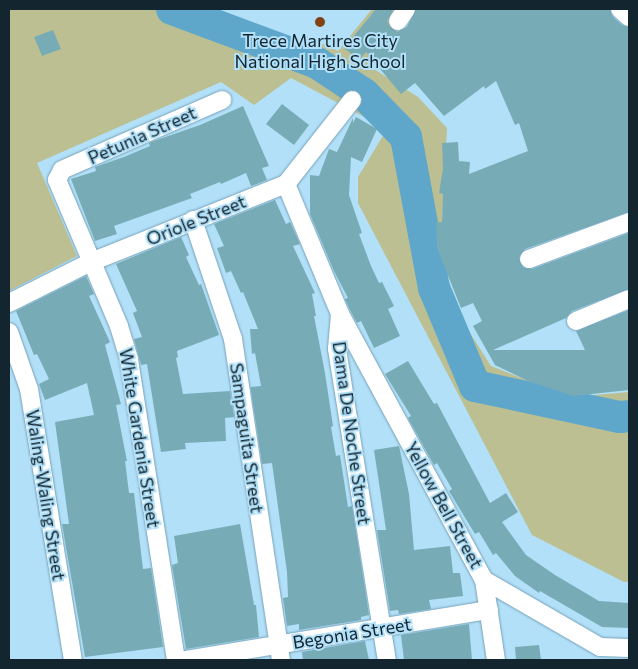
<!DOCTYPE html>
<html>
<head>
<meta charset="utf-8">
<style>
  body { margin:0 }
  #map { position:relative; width:638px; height:669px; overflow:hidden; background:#b2e0f8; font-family:Commissioner,sans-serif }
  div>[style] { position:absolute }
  .green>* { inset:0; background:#bcbf92 }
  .river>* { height:32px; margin:-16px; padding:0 16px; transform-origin:16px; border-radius:16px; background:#5fa7ca }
  .building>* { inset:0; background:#77acb7 }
  .roads { filter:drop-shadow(0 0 1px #75a1b8) drop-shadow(0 0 1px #75a1b8) }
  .minor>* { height:18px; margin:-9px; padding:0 9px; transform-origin:9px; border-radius:9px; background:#fff }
  .dots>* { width:14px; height:14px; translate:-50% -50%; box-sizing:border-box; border:2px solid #b2e0f8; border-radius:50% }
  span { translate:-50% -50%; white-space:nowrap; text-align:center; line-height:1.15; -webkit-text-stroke:4px #b2e0f8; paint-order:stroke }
  .poi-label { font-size:18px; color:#13252e }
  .street-label { font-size:18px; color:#13252e }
  .frame { position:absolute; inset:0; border:10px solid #13252e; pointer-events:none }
</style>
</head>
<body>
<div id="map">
  <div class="green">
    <i style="clip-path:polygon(9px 9px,161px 9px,289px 56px,304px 35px,338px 51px,372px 9px,415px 9px,369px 66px,418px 97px,447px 128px,440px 257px,444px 292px,491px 366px,570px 397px,629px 392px,629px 582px,624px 582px,532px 535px,358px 203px,358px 177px,387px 129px,291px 78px,254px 105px,221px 82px,37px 163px,77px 256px,9px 291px)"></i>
  </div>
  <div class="river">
    <i style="left:172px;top:9px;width:155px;rotate:20.4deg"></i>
    <i style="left:317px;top:63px;width:56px;rotate:33.4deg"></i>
    <i style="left:364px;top:94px;width:60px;rotate:45.7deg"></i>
    <i style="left:406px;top:137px;width:154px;rotate:79.5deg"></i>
    <i style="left:434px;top:288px;width:106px;rotate:67.3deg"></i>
    <i style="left:475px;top:386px;width:148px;rotate:12.1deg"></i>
    <i style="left:620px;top:417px;width:9px;rotate:-6deg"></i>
  </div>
  <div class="building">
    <i style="clip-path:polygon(376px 9px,393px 9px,387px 21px,389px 26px,397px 32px,407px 27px,416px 9px,610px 9px,613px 17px,622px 25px,629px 27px,629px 212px,525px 249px,519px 258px,523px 267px,532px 269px,629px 233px,629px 289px,572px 311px,566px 318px,493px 350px,585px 350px,576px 331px,629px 310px,629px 390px,573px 396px,528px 381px,495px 365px,473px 326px,482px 321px,473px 303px,461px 308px,437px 248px,436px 222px,442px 222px,443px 194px,439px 193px,443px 168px,442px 143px,458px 142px,459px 161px,470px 162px,469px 174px,528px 151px,519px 123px,515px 125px,496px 81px,485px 89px,484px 86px,444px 116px,415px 83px,401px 94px,366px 52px,359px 60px,344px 48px)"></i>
    <i style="clip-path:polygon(53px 30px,61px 49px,42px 56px,34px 37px)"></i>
    <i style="clip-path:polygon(282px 104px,309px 125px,294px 145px,266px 124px)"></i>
    <i style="clip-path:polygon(243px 106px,269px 166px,262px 168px,267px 180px,251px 186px,246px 173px,221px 184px,220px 182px,190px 194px,192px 198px,114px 226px,117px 234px,95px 241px,71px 179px,96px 171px,95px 167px,124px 157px,150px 146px,149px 143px,154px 141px,200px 125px)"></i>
    <i style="clip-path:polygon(356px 117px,377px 129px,362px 162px,351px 157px,349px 195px,362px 233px,359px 234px,371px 266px,379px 283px,382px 282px,394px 306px,388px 309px,400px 336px,374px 348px,361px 321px,357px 323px,350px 310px,345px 299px,348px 298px,334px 271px,310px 214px,310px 175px,319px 176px,329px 149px,337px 152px,353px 118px,353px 123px)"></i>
    <i style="clip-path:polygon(275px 200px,286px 224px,290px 222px,300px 244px,293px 246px,315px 293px,312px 294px,316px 316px,314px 316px,325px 373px,333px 426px,331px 427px,336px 456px,340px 455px,348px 507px,352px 506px,369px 615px,361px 617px,361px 620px,299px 630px,299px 624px,287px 626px,283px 598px,288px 597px,287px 572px,272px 463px,262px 464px,251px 390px,251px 387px,261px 386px,255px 353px,252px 354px,250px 329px,258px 329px,243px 292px,241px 293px,231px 271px,226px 273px,217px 248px,224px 246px,214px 224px)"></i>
    <i style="clip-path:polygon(181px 237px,189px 255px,186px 257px,199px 285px,201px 284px,219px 335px,177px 351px,178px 357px,176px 358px,183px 394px,230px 391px,234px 417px,225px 418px,226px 441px,185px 443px,186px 449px,161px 452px,147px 364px,141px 365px,134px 339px,142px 337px,133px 313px,137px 311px,116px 264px)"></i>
    <i style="clip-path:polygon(86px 276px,94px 294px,89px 296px,110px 342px,105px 345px,121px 404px,116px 405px,127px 461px,125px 461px,129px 493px,134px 493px,143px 569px,151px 568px,163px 647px,85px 657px,62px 524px,69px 524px,55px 422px,94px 415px,87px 383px,45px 400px,39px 384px,49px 379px,37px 354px,34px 355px,16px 311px)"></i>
    <i style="clip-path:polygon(408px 361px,434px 404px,437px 403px,490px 503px,506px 493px,518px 512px,502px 522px,526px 555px,555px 575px,599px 601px,629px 603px,629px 628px,602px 627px,540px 591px,539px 593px,515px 576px,496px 553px,493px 555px,479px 532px,475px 534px,449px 491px,452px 489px,437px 463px,434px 465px,408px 418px,411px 416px,385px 374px)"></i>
    <i style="clip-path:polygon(399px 446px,409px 494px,414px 550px,450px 546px,453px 573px,460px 573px,463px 596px,429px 600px,431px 609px,399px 614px,398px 610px,390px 611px,377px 530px,386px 530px,374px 450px)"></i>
    <i style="clip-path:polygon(240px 524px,254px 605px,256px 605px,259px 637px,186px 649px,172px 565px,178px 563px,174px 536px)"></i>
    <i style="clip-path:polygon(469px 624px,472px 660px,404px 660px,401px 635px)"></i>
    <i style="clip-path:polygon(365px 641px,369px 660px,303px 660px,302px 652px)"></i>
    <i style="clip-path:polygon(539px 645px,541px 660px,516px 660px,515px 647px)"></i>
  </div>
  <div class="roads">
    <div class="minor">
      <i style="left:620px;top:9px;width:12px;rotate:42deg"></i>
      <i style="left:398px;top:21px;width:14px;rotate:-56deg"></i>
      <i style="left:286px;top:184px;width:141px;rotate:67.4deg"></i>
      <i style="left:340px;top:314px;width:35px;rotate:95deg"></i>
      <i style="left:337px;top:349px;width:315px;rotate:80.9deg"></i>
      <i style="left:193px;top:220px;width:126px;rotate:71.4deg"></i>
      <i style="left:233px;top:339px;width:325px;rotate:81.5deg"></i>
      <i style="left:529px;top:259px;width:107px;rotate:-20.3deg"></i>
      <i style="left:9px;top:303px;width:92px;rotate:-26.6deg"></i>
      <i style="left:91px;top:262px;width:210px;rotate:-21.8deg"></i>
      <i style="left:286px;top:184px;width:107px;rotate:-51.8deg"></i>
      <i style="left:340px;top:314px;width:302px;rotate:61.6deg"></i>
      <i style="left:484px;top:580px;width:134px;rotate:30deg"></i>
      <i style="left:600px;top:647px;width:29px;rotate:2deg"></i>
      <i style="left:576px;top:321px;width:57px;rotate:-22.5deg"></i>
      <i style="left:9px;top:332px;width:60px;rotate:70.7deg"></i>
      <i style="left:29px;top:389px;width:275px;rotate:80.8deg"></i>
      <i style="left:484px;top:580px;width:81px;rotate:81.5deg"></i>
      <i style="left:176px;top:660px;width:305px;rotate:-98.9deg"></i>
      <i style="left:129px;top:359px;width:34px;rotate:-107deg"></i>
      <i style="left:119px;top:326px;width:159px;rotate:-113deg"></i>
      <i style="left:57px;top:180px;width:11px;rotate:-63deg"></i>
      <i style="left:62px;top:170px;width:175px;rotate:-23.6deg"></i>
      <i style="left:186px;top:660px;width:307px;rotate:-9.4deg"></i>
    </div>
  </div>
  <div class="dots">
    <i style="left:320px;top:22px;background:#844212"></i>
  </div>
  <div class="poi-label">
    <span style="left:320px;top:51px">Trece Martires City<br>National High School</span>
  </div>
  <div class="street-label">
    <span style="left:142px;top:135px;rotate:-24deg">Petunia Street</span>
    <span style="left:196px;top:220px;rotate:-22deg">Oriole Street</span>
    <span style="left:352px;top:433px;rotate:82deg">Dama De Noche Street</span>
    <span style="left:140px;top:438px;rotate:81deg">White Gardenia Street</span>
    <span style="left:247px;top:438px;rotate:82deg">Sampaguita Street</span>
    <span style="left:46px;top:495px;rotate:81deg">Waling-Waling Street</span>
    <span style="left:444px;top:505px;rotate:61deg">Yellow Bell Street</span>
    <span style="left:352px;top:633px;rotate:-9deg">Begonia Street</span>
  </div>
  <div class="frame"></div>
</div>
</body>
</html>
